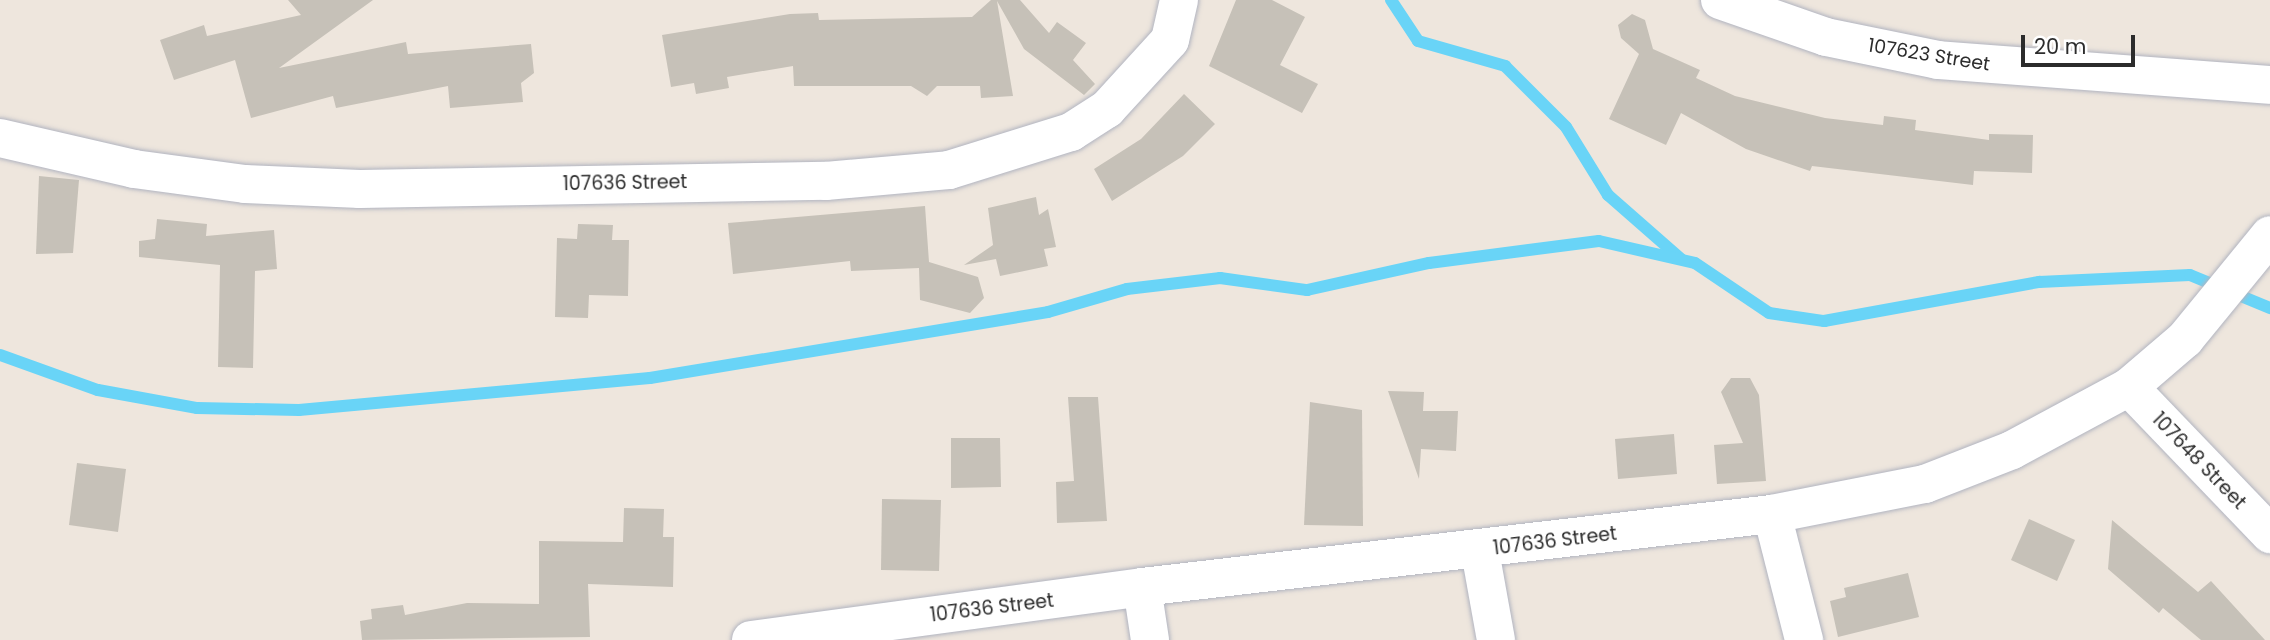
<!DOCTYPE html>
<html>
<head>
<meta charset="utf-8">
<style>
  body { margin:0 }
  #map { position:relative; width:2270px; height:640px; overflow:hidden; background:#eee6dd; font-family:Poppins,sans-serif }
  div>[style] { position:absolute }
  .stream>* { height:12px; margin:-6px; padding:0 6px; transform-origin:6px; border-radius:6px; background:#69d4f7 }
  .building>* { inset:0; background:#c6c1b8 }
  .roads { filter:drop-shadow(0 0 2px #b1b4c0) drop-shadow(0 0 2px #b1b4c0) }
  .minor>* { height:38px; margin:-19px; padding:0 19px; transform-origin:19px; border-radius:19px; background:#fff }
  span { translate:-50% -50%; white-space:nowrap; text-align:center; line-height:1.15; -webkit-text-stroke:5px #fff; paint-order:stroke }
  .street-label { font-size:19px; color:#2c2c2c }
  .scale { position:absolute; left:2021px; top:35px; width:114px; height:32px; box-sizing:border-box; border:4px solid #2c2c2c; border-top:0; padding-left:9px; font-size:21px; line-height:24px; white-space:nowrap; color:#2c2c2c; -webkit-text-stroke:5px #fff; paint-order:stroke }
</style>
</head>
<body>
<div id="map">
  <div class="stream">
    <i style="left:1391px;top:0;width:49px;rotate:56.6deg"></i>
    <i style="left:1418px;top:41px;width:91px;rotate:16deg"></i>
    <i style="left:1505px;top:66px;width:86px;rotate:45deg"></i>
    <i style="left:1566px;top:127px;width:80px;rotate:58.3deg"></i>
    <i style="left:1608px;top:195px;width:97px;rotate:41.2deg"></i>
    <i style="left:0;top:355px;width:104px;rotate:19.7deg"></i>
    <i style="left:98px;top:390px;width:101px;rotate:10.3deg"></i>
    <i style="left:197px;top:408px;width:102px;rotate:1.1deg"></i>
    <i style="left:299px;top:410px;width:352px;rotate:-5.2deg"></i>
    <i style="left:650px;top:378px;width:403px;rotate:-9.4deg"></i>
    <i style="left:1048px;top:312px;width:82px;rotate:-16.2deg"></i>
    <i style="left:1127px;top:289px;width:94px;rotate:-6.7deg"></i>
    <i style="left:1220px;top:278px;width:88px;rotate:7.9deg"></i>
    <i style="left:1307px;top:290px;width:125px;rotate:-12.5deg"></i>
    <i style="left:1429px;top:263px;width:171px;rotate:-7.4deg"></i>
    <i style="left:1599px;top:241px;width:98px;rotate:12.9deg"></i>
    <i style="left:1695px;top:263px;width:89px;rotate:34deg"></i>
    <i style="left:1769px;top:313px;width:56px;rotate:8.3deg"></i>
    <i style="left:1824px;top:321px;width:219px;rotate:-10.3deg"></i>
    <i style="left:2039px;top:282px;width:151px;rotate:-2.7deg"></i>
    <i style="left:2190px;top:275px;width:87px;rotate:22.4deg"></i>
  </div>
  <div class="building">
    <i style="clip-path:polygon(288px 0,373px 0,279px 68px,406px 42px,408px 54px,531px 44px,534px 73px,521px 83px,523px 102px,450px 108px,448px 86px,336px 108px,333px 96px,251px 118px,235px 60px,174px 80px,160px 40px,204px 25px,207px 36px,301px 15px)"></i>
    <i style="clip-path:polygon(991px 0,1020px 0,1049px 33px,1057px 22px,1086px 43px,1073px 60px,1095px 84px,1084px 95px,1024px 49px,997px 1px,1013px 96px,981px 98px,980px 86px,937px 86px,927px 96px,911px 86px,794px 86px,793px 66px,727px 77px,729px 88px,696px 94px,694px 83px,671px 87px,662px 35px,790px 14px,818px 13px,819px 20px,972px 17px)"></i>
    <i style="clip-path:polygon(1236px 0,1272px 0,1305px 17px,1280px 65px,1318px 84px,1302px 113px,1209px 66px)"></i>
    <i style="clip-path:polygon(1632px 14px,1645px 20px,1653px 49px,1700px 70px,1696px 78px,1735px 96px,1825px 118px,1883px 125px,1884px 116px,1916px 120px,1915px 130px,1989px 140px,1989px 134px,2033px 135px,2032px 173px,1974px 171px,1973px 185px,1812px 166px,1810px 171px,1746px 149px,1681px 113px,1666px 145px,1609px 119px,1639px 54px,1621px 38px,1618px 25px)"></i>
    <i style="clip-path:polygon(1184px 94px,1215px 124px,1183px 156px,1112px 201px,1094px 169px,1141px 139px)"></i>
    <i style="clip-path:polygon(39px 176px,79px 180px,73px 253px,36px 254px)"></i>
    <i style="clip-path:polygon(1036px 197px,1039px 215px,1048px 209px,1056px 247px,1044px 249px,1048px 266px,1000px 276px,996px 259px,964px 265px,993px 245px,988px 208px)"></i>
    <i style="clip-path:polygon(925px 206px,929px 262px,978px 277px,984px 298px,970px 313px,920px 300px,919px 268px,851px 271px,850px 261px,733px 274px,728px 223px)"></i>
    <i style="clip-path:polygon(157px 219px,207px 224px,206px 236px,274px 230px,277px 269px,255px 271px,253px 368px,218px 367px,220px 265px,139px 257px,139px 241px,155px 239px)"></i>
    <i style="clip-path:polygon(578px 224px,613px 225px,612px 240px,629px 240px,628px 296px,589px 295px,588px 318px,555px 317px,557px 238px,577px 239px)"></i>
    <i style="clip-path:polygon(1731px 378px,1750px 378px,1759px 395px,1766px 481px,1717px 484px,1714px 445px,1743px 443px,1721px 392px)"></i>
    <i style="clip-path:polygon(1388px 391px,1424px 392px,1423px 411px,1458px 411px,1456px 451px,1421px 449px,1419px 479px)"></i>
    <i style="clip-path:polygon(1068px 397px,1098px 397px,1107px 521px,1057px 523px,1056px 482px,1074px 481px)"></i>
    <i style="clip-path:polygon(1310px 402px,1362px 410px,1363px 526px,1304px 525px)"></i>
    <i style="clip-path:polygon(1674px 434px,1677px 474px,1618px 479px,1615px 439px)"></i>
    <i style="clip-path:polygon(951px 438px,1000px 438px,1001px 487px,951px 488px)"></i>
    <i style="clip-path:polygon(77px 463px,126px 469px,118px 532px,69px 525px)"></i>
    <i style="clip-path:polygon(882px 499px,941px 500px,939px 571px,881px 570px)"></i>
    <i style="clip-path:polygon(624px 508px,664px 509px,663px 537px,674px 537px,673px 587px,588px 584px,590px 637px,362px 640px,360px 621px,372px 619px,371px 609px,403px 605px,405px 615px,467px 603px,539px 604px,539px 541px,623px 542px)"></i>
    <i style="clip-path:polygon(2029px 519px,2075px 540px,2057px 581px,2011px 560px)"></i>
    <i style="clip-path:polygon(2112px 520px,2198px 592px,2211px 581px,2265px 640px,2201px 640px,2163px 608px,2159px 613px,2108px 569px)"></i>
    <i style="clip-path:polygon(1908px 573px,1919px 617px,1838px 637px,1830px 601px,1846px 597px,1844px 588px)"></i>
  </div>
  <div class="roads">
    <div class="minor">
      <i style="left:1720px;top:0;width:112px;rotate:19.2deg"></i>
      <i style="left:1826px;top:37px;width:114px;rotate:11.6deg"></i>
      <i style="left:1938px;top:60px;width:333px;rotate:4.3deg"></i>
      <i style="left:0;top:138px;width:138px;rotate:13deg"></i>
      <i style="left:134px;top:169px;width:112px;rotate:7.7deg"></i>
      <i style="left:245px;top:184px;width:115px;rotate:2.5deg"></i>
      <i style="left:360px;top:189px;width:466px;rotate:-1deg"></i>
      <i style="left:826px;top:181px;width:123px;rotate:-5.1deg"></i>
      <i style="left:949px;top:170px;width:128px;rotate:-17.3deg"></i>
      <i style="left:1071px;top:132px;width:43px;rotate:-32.6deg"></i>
      <i style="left:1107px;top:109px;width:93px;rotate:-47.6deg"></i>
      <i style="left:1170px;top:40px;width:41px;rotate:-77.3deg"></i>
      <i style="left:2129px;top:387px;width:204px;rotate:46.2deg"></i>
      <i style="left:1772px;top:514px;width:130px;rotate:75.7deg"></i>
      <i style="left:1480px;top:551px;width:90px;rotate:79.8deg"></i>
      <i style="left:1142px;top:587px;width:54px;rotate:81.4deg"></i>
      <i style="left:751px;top:640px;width:395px;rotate:-7.7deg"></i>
      <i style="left:1142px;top:587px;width:634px;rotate:-6.61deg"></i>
      <i style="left:1772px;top:514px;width:156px;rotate:-11.1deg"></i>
      <i style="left:1925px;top:484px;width:93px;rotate:-21.3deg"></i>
      <i style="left:2012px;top:450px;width:133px;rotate:-28.3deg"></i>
      <i style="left:2129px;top:387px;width:74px;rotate:-40.6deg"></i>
      <i style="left:2185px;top:339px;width:134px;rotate:-50.7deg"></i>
    </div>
  </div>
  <div class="street-label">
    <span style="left:1929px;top:55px;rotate:9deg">107623 Street</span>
    <span style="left:625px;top:183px;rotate:-1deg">107636 Street</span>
    <span style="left:2199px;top:461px;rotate:46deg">107648 Street</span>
    <span style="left:1555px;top:541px;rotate:-7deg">107636 Street</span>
    <span style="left:992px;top:608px;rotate:-7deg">107636 Street</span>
  </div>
  <div class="scale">20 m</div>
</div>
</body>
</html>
